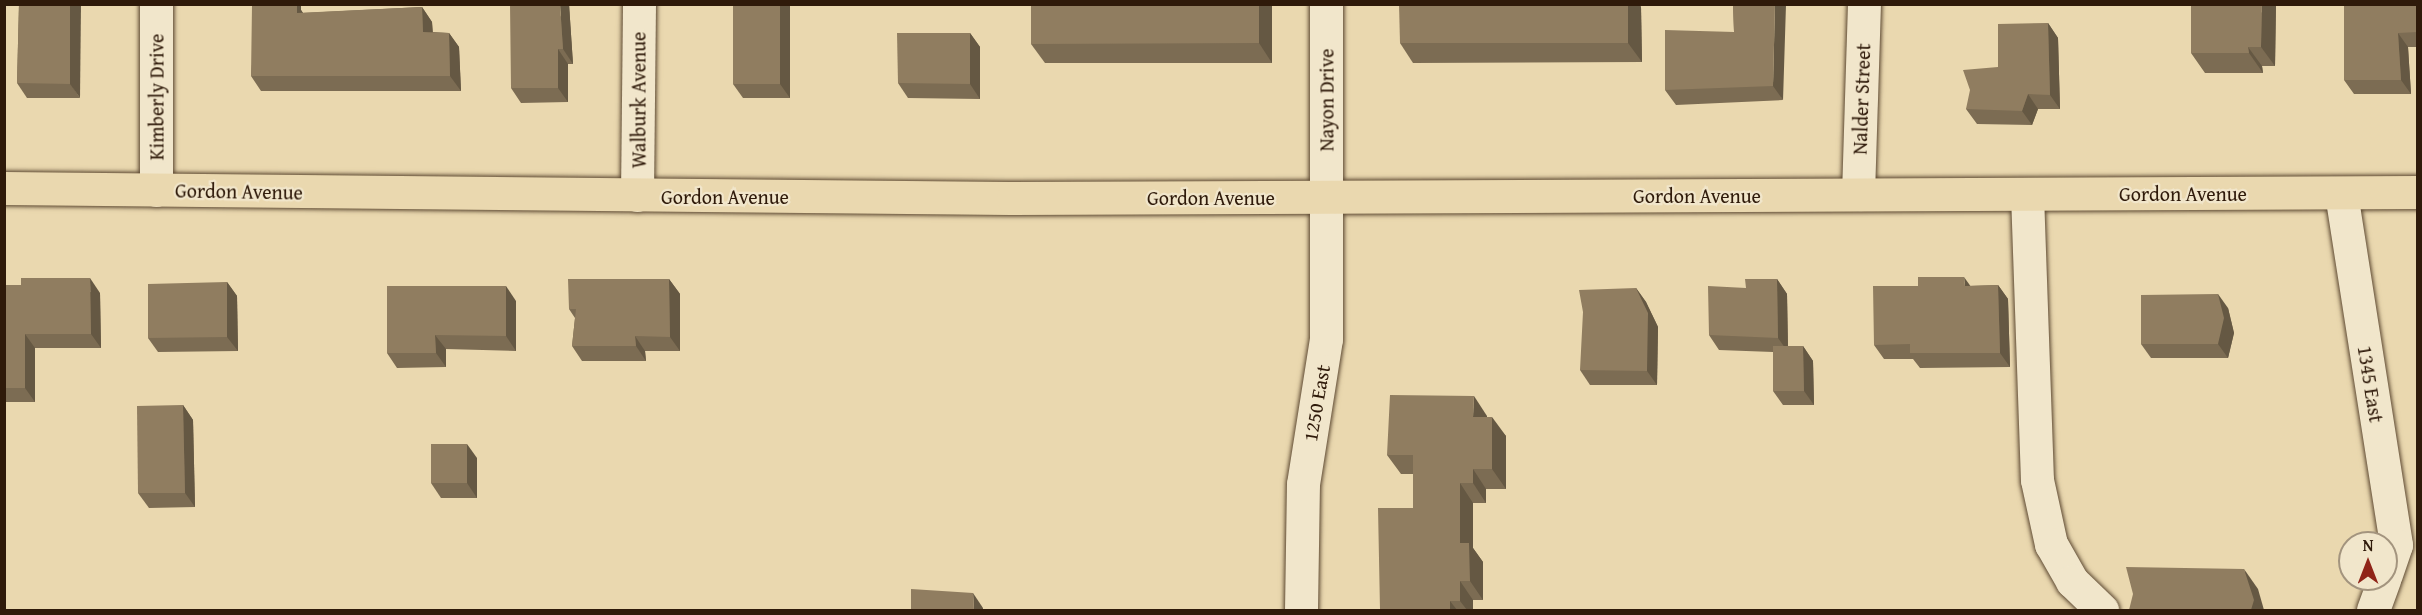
<!DOCTYPE html>
<html>
<head>
<meta charset="utf-8">
<style>
  body { margin:0 }
  #map { position:relative; width:2422px; height:615px; overflow:hidden; background:#ead8af; font-family:"Gentium Book Plus",serif }
  div>[style] { position:absolute }
  .roads { filter:drop-shadow(0 0 2px #5e4a33) drop-shadow(0 0 2px #5e4a33) }
  .minor>* { height:33px; margin:-16.5px; padding:0 16.5px; transform-origin:16.5px; border-radius:16.5px; background:#f1e6cb }
  .major>* { height:33px; margin:-16.5px; padding:0 16.5px; transform-origin:16.5px; border-radius:16.5px; background:#ead8af }
  .wall>* { inset:0; background:#7c6c53 }
  .shaded-wall>* { inset:0; background:#655843 }
  .building>* { inset:0; background:#907d60 }
  span { translate:-50% -50%; white-space:nowrap; text-align:center; line-height:1.15; -webkit-text-stroke:4.5px #f1e6cb; paint-order:stroke }
  .street-label { font-size:20px; color:#2f1a0a }
  .frame { position:absolute; inset:0; border:6px solid #2f1a0a; pointer-events:none }
  .north { position:absolute; left:2338px; top:531px; width:60px; height:60px; box-sizing:border-box; background:#f1e6cb; border:2px solid #a3947e; border-radius:50%; rotate:0deg; font-size:16px; font-weight:700; line-height:24px; text-align:center; color:#2f1a0a }
  .north::after { content:''; display:block; margin:auto; width:21px; height:27px; background:#8f2418; clip-path:polygon(50% 0,100% 100%,50% 72%,0 100%) }
</style>
</head>
<body>
<div id="map">
  <div class="roads">
    <div class="minor">
      <i style="left:156px;top:190px;width:186px;rotate:-90deg"></i>
      <i style="left:2341px;top:193px;width:356px;rotate:81.1deg"></i>
      <i style="left:2396px;top:545px;width:31px;rotate:109deg"></i>
      <i style="left:1858px;top:194px;width:190px;rotate:-88.2deg"></i>
      <i style="left:2027px;top:194px;width:286px;rotate:88deg"></i>
      <i style="left:2037px;top:480px;width:66px;rotate:77.7deg"></i>
      <i style="left:2051px;top:544px;width:43px;rotate:60.4deg"></i>
      <i style="left:2072px;top:581px;width:42px;rotate:44deg"></i>
      <i style="left:637px;top:195px;width:191px;rotate:-89.4deg"></i>
      <i style="left:1301px;top:610px;width:126px;rotate:-89.1deg"></i>
      <i style="left:1303px;top:484px;width:147px;rotate:-81deg"></i>
      <i style="left:1326px;top:339px;width:335px;rotate:-90deg"></i>
      <i style="left:2373px;top:610px;width:33px;rotate:-70deg"></i>
    </div>
    <div class="major">
      <i style="left:4px;top:188px;width:1009px;rotate:0.57deg"></i>
      <i style="left:1013px;top:198px;width:1405px;rotate:-0.24deg"></i>
    </div>
  </div>
  <div class="wall">
    <i style="clip-path:polygon(19px 4px,80px 98px,27px 98px,17px 83px)"></i>
    <i style="clip-path:polygon(257px 4px,301px 4px,301px 10px,303px 13px,422px 7px,432px 22px,433px 32px,449px 33px,459px 47px,461px 91px,261px 91px,251px 76px)"></i>
    <i style="clip-path:polygon(569px 4px,573px 64px,568px 64px,568px 102px,521px 103px,511px 88px)"></i>
    <i style="clip-path:polygon(790px 4px,790px 98px,743px 98px,733px 84px)"></i>
    <i style="clip-path:polygon(1031px 4px,1272px 4px,1272px 63px,1045px 63px,1031px 44px)"></i>
    <i style="clip-path:polygon(1733px 4px,1783px 100px,1676px 105px,1665px 90px,1734px 32px)"></i>
    <i style="clip-path:polygon(2276px 4px,2275px 66px,2262px 66px,2263px 73px,2205px 73px,2191px 53px)"></i>
    <i style="clip-path:polygon(2418px 4px,2418px 47px,2408px 47px,2411px 94px,2354px 94px,2344px 80px)"></i>
    <i style="clip-path:polygon(1641px 7px,1642px 62px,1413px 63px,1400px 43px)"></i>
    <i style="clip-path:polygon(2048px 23px,2058px 38px,2060px 109px,2038px 109px,2032px 125px,1977px 124px,1966px 109px,1998px 67px)"></i>
    <i style="clip-path:polygon(970px 33px,980px 47px,980px 99px,908px 98px,898px 83px)"></i>
    <i style="clip-path:polygon(669px 279px,680px 294px,680px 351px,645px 351px,646px 361px,582px 361px,572px 346px,575px 318px,569px 309px)"></i>
    <i style="clip-path:polygon(1777px 279px,1787px 294px,1788px 346px,1803px 346px,1813px 361px,1814px 405px,1783px 405px,1773px 391px,1773px 352px,1719px 350px,1709px 335px,1746px 288px)"></i>
    <i style="clip-path:polygon(227px 282px,237px 296px,238px 351px,158px 352px,148px 338px)"></i>
    <i style="clip-path:polygon(4px 285px,21px 285px,100px 293px,101px 348px,35px 348px,35px 402px,4px 402px)"></i>
    <i style="clip-path:polygon(1998px 285px,2008px 299px,2010px 367px,1920px 368px,1913px 359px,1884px 359px,1874px 345px,1970px 286px)"></i>
    <i style="clip-path:polygon(1636px 288px,1646px 302px,1658px 327px,1657px 385px,1590px 385px,1580px 370px)"></i>
    <i style="clip-path:polygon(516px 301px,516px 351px,446px 349px,446px 367px,397px 368px,387px 353px)"></i>
    <i style="clip-path:polygon(2228px 308px,2234px 333px,2228px 358px,2151px 358px,2141px 344px)"></i>
    <i style="clip-path:polygon(183px 405px,193px 420px,195px 507px,149px 508px,138px 493px)"></i>
    <i style="clip-path:polygon(1487px 416px,1487px 417px,1506px 436px,1506px 489px,1486px 489px,1486px 503px,1473px 503px,1473px 548px,1483px 562px,1483px 600px,1473px 600px,1473px 610px,1380px 610px,1413px 508px,1413px 474px,1401px 474px,1387px 455px)"></i>
    <i style="clip-path:polygon(477px 458px,477px 498px,441px 498px,431px 483px)"></i>
  </div>
  <div class="shaded-wall">
    <i style="clip-path:polygon(70px 4px,81px 4px,80px 98px,70px 84px)"></i>
    <i style="clip-path:polygon(291px 4px,301px 4px,301px 10px,307px 19px,307px 28px)"></i>
    <i style="clip-path:polygon(560px 4px,569px 4px,573px 64px,563px 49px)"></i>
    <i style="clip-path:polygon(780px 4px,790px 4px,790px 98px,780px 84px)"></i>
    <i style="clip-path:polygon(1259px 4px,1272px 5px,1272px 63px,1259px 43px)"></i>
    <i style="clip-path:polygon(1628px 4px,1640px 4px,1641px 7px,1642px 62px,1628px 43px)"></i>
    <i style="clip-path:polygon(1775px 4px,1786px 4px,1783px 100px,1773px 86px)"></i>
    <i style="clip-path:polygon(2262px 4px,2276px 4px,2275px 66px,2261px 47px)"></i>
    <i style="clip-path:polygon(422px 7px,432px 22px,433px 46px,423px 32px)"></i>
    <i style="clip-path:polygon(2048px 23px,2058px 38px,2060px 109px,2050px 95px)"></i>
    <i style="clip-path:polygon(449px 33px,459px 47px,461px 91px,450px 76px)"></i>
    <i style="clip-path:polygon(970px 33px,980px 47px,980px 99px,970px 84px)"></i>
    <i style="clip-path:polygon(2398px 33px,2408px 47px,2411px 94px,2401px 80px)"></i>
    <i style="clip-path:polygon(2248px 47px,2262px 66px,2263px 73px,2249px 53px)"></i>
    <i style="clip-path:polygon(558px 49px,568px 64px,568px 102px,558px 88px)"></i>
    <i style="clip-path:polygon(2028px 94px,2038px 109px,2032px 125px,2022px 111px)"></i>
    <i style="clip-path:polygon(1964px 277px,1974px 291px,1965px 286px)"></i>
    <i style="clip-path:polygon(90px 278px,100px 293px,101px 348px,91px 334px)"></i>
    <i style="clip-path:polygon(669px 279px,680px 294px,680px 351px,670px 337px)"></i>
    <i style="clip-path:polygon(1777px 279px,1787px 294px,1788px 352px,1778px 338px)"></i>
    <i style="clip-path:polygon(227px 282px,237px 296px,238px 351px,227px 337px)"></i>
    <i style="clip-path:polygon(1998px 285px,2008px 299px,2010px 367px,2000px 353px)"></i>
    <i style="clip-path:polygon(506px 286px,516px 301px,516px 351px,506px 336px)"></i>
    <i style="clip-path:polygon(1636px 288px,1646px 302px,1658px 327px,1657px 385px,1647px 371px)"></i>
    <i style="clip-path:polygon(2218px 294px,2228px 308px,2234px 333px,2228px 358px,2218px 344px)"></i>
    <i style="clip-path:polygon(25px 334px,35px 348px,35px 402px,25px 388px)"></i>
    <i style="clip-path:polygon(435px 335px,446px 349px,446px 367px,436px 353px)"></i>
    <i style="clip-path:polygon(635px 336px,645px 351px,646px 361px,636px 346px)"></i>
    <i style="clip-path:polygon(1803px 346px,1813px 361px,1814px 405px,1804px 391px)"></i>
    <i style="clip-path:polygon(1474px 396px,1487px 416px,1487px 436px,1473px 417px)"></i>
    <i style="clip-path:polygon(183px 405px,193px 420px,195px 507px,185px 493px)"></i>
    <i style="clip-path:polygon(1492px 417px,1506px 436px,1506px 489px,1492px 469px)"></i>
    <i style="clip-path:polygon(467px 444px,477px 458px,477px 498px,467px 483px)"></i>
    <i style="clip-path:polygon(1473px 469px,1486px 489px,1486px 503px,1473px 483px)"></i>
    <i style="clip-path:polygon(1460px 483px,1473px 503px,1473px 548px,1483px 562px,1483px 600px,1470px 581px,1460px 543px)"></i>
    <i style="clip-path:polygon(2244px 569px,2258px 589px,2264px 610px,2251px 610px)"></i>
    <i style="clip-path:polygon(1460px 581px,1473px 600px,1473px 610px,1467px 610px,1460px 601px)"></i>
    <i style="clip-path:polygon(973px 593px,983px 608px,983px 610px,974px 610px)"></i>
    <i style="clip-path:polygon(1450px 601px,1457px 610px,1450px 610px)"></i>
  </div>
  <div class="building">
    <i style="clip-path:polygon(19px 4px,70px 4px,70px 84px,17px 83px)"></i>
    <i style="clip-path:polygon(257px 4px,297px 5px,297px 13px,422px 7px,423px 32px,449px 33px,450px 76px,251px 76px,252px 5px)"></i>
    <i style="clip-path:polygon(510px 4px,560px 4px,563px 49px,558px 49px,558px 88px,511px 88px)"></i>
    <i style="clip-path:polygon(733px 4px,780px 4px,780px 84px,733px 84px)"></i>
    <i style="clip-path:polygon(1031px 4px,1259px 4px,1259px 43px,1031px 44px)"></i>
    <i style="clip-path:polygon(1399px 4px,1628px 4px,1628px 43px,1400px 43px)"></i>
    <i style="clip-path:polygon(1733px 4px,1775px 4px,1773px 86px,1665px 90px,1665px 30px,1734px 32px)"></i>
    <i style="clip-path:polygon(2191px 4px,2262px 4px,2261px 47px,2248px 47px,2249px 53px,2191px 53px)"></i>
    <i style="clip-path:polygon(2344px 4px,2417px 4px,2418px 32px,2398px 33px,2401px 80px,2344px 80px)"></i>
    <i style="clip-path:polygon(2048px 23px,2050px 95px,2028px 94px,2022px 111px,1966px 109px,1970px 90px,1963px 70px,1998px 67px,1998px 24px)"></i>
    <i style="clip-path:polygon(897px 33px,970px 33px,970px 84px,898px 83px)"></i>
    <i style="clip-path:polygon(1918px 277px,1964px 277px,1965px 286px,1998px 285px,2000px 353px,1910px 353px,1910px 344px,1874px 345px,1873px 286px,1918px 286px)"></i>
    <i style="clip-path:polygon(21px 278px,90px 278px,91px 334px,25px 334px,25px 388px,4px 388px,4px 285px,21px 285px)"></i>
    <i style="clip-path:polygon(568px 279px,669px 279px,670px 337px,635px 336px,636px 346px,572px 346px,576px 309px,569px 309px)"></i>
    <i style="clip-path:polygon(1745px 279px,1777px 279px,1778px 338px,1709px 335px,1708px 286px,1746px 288px)"></i>
    <i style="clip-path:polygon(227px 282px,227px 337px,148px 338px,148px 284px)"></i>
    <i style="clip-path:polygon(387px 286px,506px 286px,506px 336px,435px 335px,436px 353px,387px 353px)"></i>
    <i style="clip-path:polygon(1636px 288px,1648px 313px,1647px 371px,1580px 370px,1583px 312px,1579px 290px)"></i>
    <i style="clip-path:polygon(2218px 294px,2224px 318px,2218px 344px,2141px 344px,2141px 295px)"></i>
    <i style="clip-path:polygon(1773px 346px,1803px 346px,1804px 391px,1773px 391px)"></i>
    <i style="clip-path:polygon(1390px 395px,1474px 396px,1473px 417px,1492px 417px,1492px 469px,1473px 469px,1473px 483px,1460px 483px,1460px 543px,1469px 543px,1470px 581px,1460px 581px,1460px 601px,1450px 601px,1450px 610px,1380px 610px,1378px 508px,1413px 508px,1413px 455px,1387px 455px)"></i>
    <i style="clip-path:polygon(183px 405px,185px 493px,138px 493px,137px 406px)"></i>
    <i style="clip-path:polygon(431px 444px,467px 444px,467px 483px,431px 483px)"></i>
    <i style="clip-path:polygon(2126px 567px,2244px 569px,2254px 600px,2251px 610px,2129px 610px,2133px 594px)"></i>
    <i style="clip-path:polygon(911px 589px,973px 593px,974px 610px,911px 610px)"></i>
  </div>
  <div class="street-label">
    <span style="left:156px;top:97px;rotate:-90deg">Kimberly Drive</span>
    <span style="left:1861px;top:99px;rotate:-88deg">Nalder Street</span>
    <span style="left:638px;top:100px;rotate:-90deg">Walburk Avenue</span>
    <span style="left:1326px;top:100px;rotate:-90deg">Nayon Drive</span>
    <span style="left:239px;top:191px;rotate:1deg">Gordon Avenue</span>
    <span style="left:2183px;top:193px">Gordon Avenue</span>
    <span style="left:1697px;top:195px">Gordon Avenue</span>
    <span style="left:725px;top:196px">Gordon Avenue</span>
    <span style="left:1211px;top:197px">Gordon Avenue</span>
    <span style="left:2371px;top:384px;rotate:81deg">1345 East</span>
    <span style="left:1316px;top:403px;rotate:-80deg">1250 East</span>
  </div>
  <div class="frame"></div>
  <div class="north">N</div>
</div>
</body>
</html>
